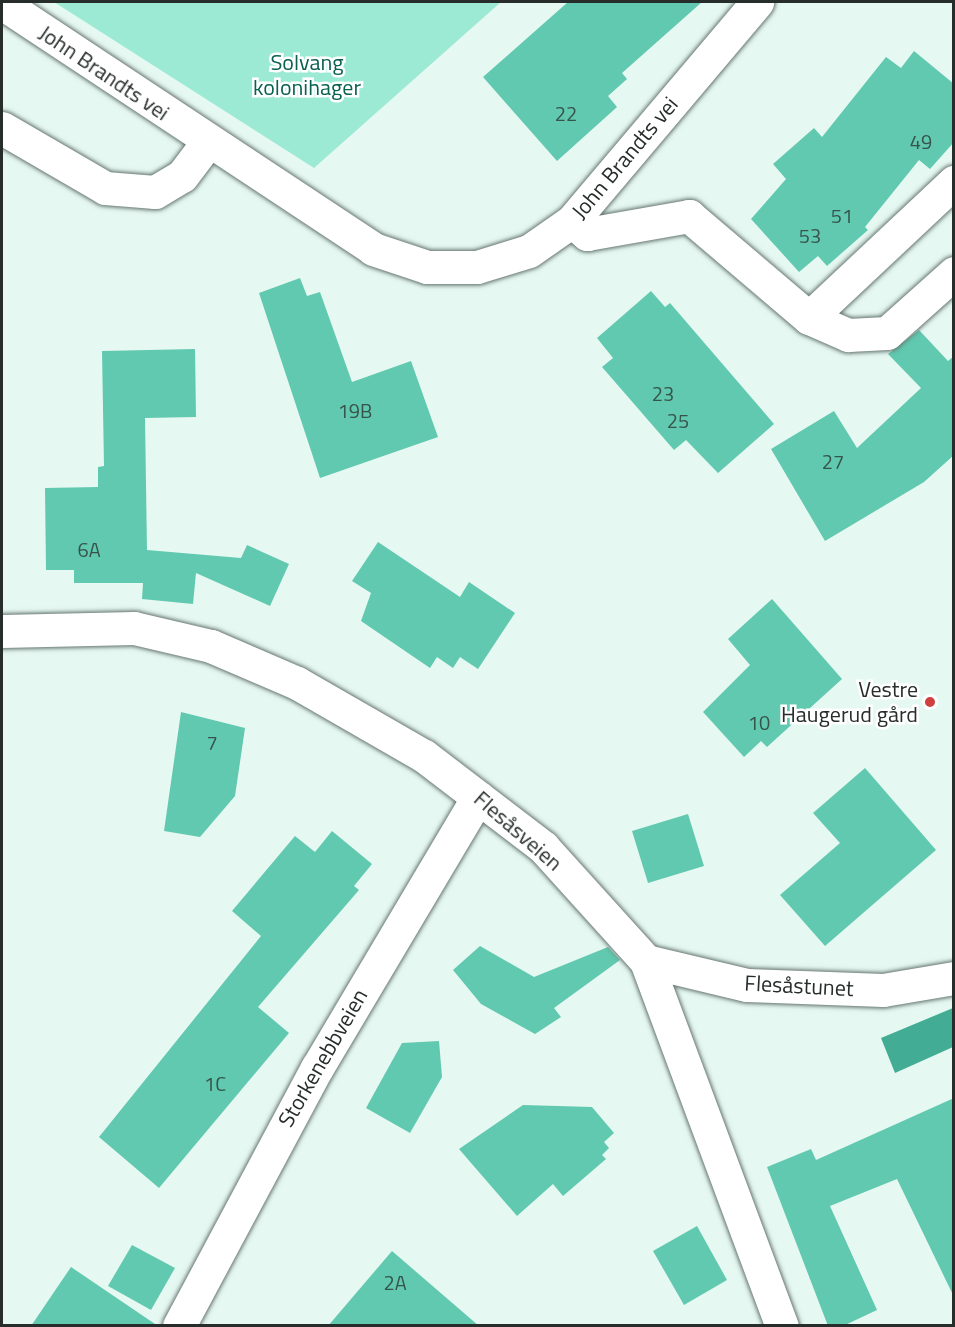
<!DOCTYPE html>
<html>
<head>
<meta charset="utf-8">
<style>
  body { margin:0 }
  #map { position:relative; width:955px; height:1327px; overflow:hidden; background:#e6f8f2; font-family:"Titillium Web",sans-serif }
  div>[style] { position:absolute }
  .green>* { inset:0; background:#9dead4 }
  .water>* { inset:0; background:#42ac94 }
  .building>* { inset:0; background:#61c9af }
  .roads { filter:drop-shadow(0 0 2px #677772) drop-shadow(0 0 2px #677772) }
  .minor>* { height:33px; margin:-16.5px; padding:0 16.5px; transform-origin:16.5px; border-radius:16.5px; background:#fff }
  .dots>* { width:16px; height:16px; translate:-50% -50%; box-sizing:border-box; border:3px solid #fff; border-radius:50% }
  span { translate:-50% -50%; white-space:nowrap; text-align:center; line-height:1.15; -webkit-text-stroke:5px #fff; paint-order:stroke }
  .number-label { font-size:20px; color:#36544c }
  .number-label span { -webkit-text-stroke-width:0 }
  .park-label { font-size:22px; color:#096150 }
  .street-label { font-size:22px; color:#272d2b }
  .poi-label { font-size:22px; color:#272d2b }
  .right { translate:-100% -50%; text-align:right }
  .frame { position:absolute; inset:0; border:3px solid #272d2b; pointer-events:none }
</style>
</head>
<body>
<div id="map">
  <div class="green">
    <i style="clip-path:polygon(54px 2px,501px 2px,314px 168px)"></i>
  </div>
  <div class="water">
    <i style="clip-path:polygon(953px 1008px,953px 1047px,895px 1073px,881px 1038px)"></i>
  </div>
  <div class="building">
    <i style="clip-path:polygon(568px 2px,702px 2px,622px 73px,627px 79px,608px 96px,617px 107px,557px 161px,483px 77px)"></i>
    <i style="clip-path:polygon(914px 51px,954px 84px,954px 142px,930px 169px,919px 160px,865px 227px,868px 230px,827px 266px,818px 256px,799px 272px,751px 219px,786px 179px,773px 164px,814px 128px,822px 137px,886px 57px,901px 68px)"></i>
    <i style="clip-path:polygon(300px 278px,307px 296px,320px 292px,352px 382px,411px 361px,438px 437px,320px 478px,259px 293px)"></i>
    <i style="clip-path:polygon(651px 291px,665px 307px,670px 303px,774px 424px,718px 473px,686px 440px,674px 450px,602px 367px,613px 358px,597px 338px)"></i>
    <i style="clip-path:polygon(919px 330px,948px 361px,954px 356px,954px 455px,924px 482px,825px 541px,771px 449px,834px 411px,857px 448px,921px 388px,888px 354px)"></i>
    <i style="clip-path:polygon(195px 349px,196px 417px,145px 418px,147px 550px,241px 558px,247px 545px,289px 564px,270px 606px,196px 573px,193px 604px,142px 599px,143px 583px,74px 583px,74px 570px,46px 570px,45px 488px,98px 487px,98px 467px,104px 466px,102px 351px)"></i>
    <i style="clip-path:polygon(378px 542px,460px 597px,469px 582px,515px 613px,478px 669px,460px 657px,453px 668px,437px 657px,430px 668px,361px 621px,371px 593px,352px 581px)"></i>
    <i style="clip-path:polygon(772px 599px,842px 679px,767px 747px,761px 741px,744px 757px,703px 712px,750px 665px,728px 639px)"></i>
    <i style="clip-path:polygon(181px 712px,245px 728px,235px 796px,200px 837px,164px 831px)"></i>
    <i style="clip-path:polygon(865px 768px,936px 850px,825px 946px,780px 895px,840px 843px,813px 813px)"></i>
    <i style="clip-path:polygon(688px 814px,704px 866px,648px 883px,632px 831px)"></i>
    <i style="clip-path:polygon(332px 831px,372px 864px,354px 886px,359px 890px,258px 1007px,289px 1033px,159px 1188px,99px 1137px,261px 936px,232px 911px,295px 836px,315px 852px)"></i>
    <i style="clip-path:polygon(480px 946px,534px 977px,608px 947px,620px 960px,554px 1008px,561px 1017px,535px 1034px,481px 1004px,453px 970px)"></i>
    <i style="clip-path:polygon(439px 1041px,442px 1077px,410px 1133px,366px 1108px,402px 1043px)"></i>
    <i style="clip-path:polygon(954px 1098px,954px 1297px,897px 1179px,830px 1206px,877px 1310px,843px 1326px,828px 1326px,767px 1167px,811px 1149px,816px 1160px)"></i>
    <i style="clip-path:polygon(523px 1105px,592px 1107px,614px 1133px,604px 1142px,609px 1148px,602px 1155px,606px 1159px,563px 1196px,553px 1184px,517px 1216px,459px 1149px)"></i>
    <i style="clip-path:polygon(697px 1226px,727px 1280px,684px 1305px,653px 1251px)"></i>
    <i style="clip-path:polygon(132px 1245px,175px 1268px,151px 1310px,108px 1286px)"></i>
    <i style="clip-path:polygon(392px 1251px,479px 1326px,328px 1326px)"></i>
    <i style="clip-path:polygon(71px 1267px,158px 1326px,31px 1326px)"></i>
  </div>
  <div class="roads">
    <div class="minor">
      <i style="left:2px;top:3px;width:445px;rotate:33.5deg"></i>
      <i style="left:373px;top:249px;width:57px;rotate:18.4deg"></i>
      <i style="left:427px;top:267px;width:50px"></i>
      <i style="left:477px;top:267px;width:54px;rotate:-17.1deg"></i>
      <i style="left:529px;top:251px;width:52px;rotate:-34.9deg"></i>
      <i style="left:572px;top:221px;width:287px;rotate:-49.8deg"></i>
      <i style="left:2px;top:128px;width:119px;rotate:30.2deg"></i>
      <i style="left:105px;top:188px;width:50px;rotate:4.6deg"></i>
      <i style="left:155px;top:192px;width:31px;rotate:-31deg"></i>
      <i style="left:182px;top:176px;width:41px;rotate:-52.9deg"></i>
      <i style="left:572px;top:221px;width:20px;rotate:41deg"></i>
      <i style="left:587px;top:234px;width:104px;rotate:-10deg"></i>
      <i style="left:689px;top:216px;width:157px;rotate:40.4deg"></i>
      <i style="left:809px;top:318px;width:43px;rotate:23.6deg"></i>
      <i style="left:848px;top:335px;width:39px;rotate:-3deg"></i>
      <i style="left:887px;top:333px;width:90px;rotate:-41.8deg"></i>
      <i style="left:809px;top:318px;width:199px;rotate:-43.2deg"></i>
      <i style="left:2px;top:631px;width:132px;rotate:-1.3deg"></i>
      <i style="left:134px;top:628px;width:79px;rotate:13.2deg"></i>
      <i style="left:211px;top:646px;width:94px;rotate:23.3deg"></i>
      <i style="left:297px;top:683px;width:146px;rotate:29.9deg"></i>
      <i style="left:424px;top:756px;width:150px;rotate:37.4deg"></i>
      <i style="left:543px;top:847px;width:154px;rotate:47.9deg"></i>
      <i style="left:646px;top:961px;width:390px;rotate:69.6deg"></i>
      <i style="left:646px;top:961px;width:104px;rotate:13.4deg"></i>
      <i style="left:747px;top:985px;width:136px;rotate:2.1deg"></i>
      <i style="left:883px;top:990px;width:72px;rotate:-9.6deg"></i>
      <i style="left:179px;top:1326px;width:293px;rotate:-61.9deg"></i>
      <i style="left:317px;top:1068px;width:315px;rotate:-59.3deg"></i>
    </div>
  </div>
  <div class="dots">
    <i style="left:930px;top:702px;background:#cf403f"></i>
  </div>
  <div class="number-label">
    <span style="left:566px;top:113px">22</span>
    <span style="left:921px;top:141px">49</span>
    <span style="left:842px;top:215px">51</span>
    <span style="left:810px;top:235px">53</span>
    <span style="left:663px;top:393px">23</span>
    <span style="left:355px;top:410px">19B</span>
    <span style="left:678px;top:420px">25</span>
    <span style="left:833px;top:461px">27</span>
    <span style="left:89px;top:549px">6A</span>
    <span style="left:759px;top:722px">10</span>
    <span style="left:212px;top:742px">7</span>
    <span style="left:215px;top:1083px">1C</span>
    <span style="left:395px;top:1282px">2A</span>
  </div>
  <div class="park-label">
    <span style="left:307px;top:75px">Solvang<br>kolonihager</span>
  </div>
  <div class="street-label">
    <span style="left:104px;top:73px;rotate:34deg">John Brandts vei</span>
    <span style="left:625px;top:158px;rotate:-50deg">John Brandts vei</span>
    <span style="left:518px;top:831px;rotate:41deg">Flesåsveien</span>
    <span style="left:799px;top:986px;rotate:3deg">Flesåstunet</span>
    <span style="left:323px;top:1058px;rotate:-60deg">Storkenebbveien</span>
  </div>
  <div class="poi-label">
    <span class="right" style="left:918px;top:702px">Vestre<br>Haugerud gård</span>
  </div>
  <div class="frame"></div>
</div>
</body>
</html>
